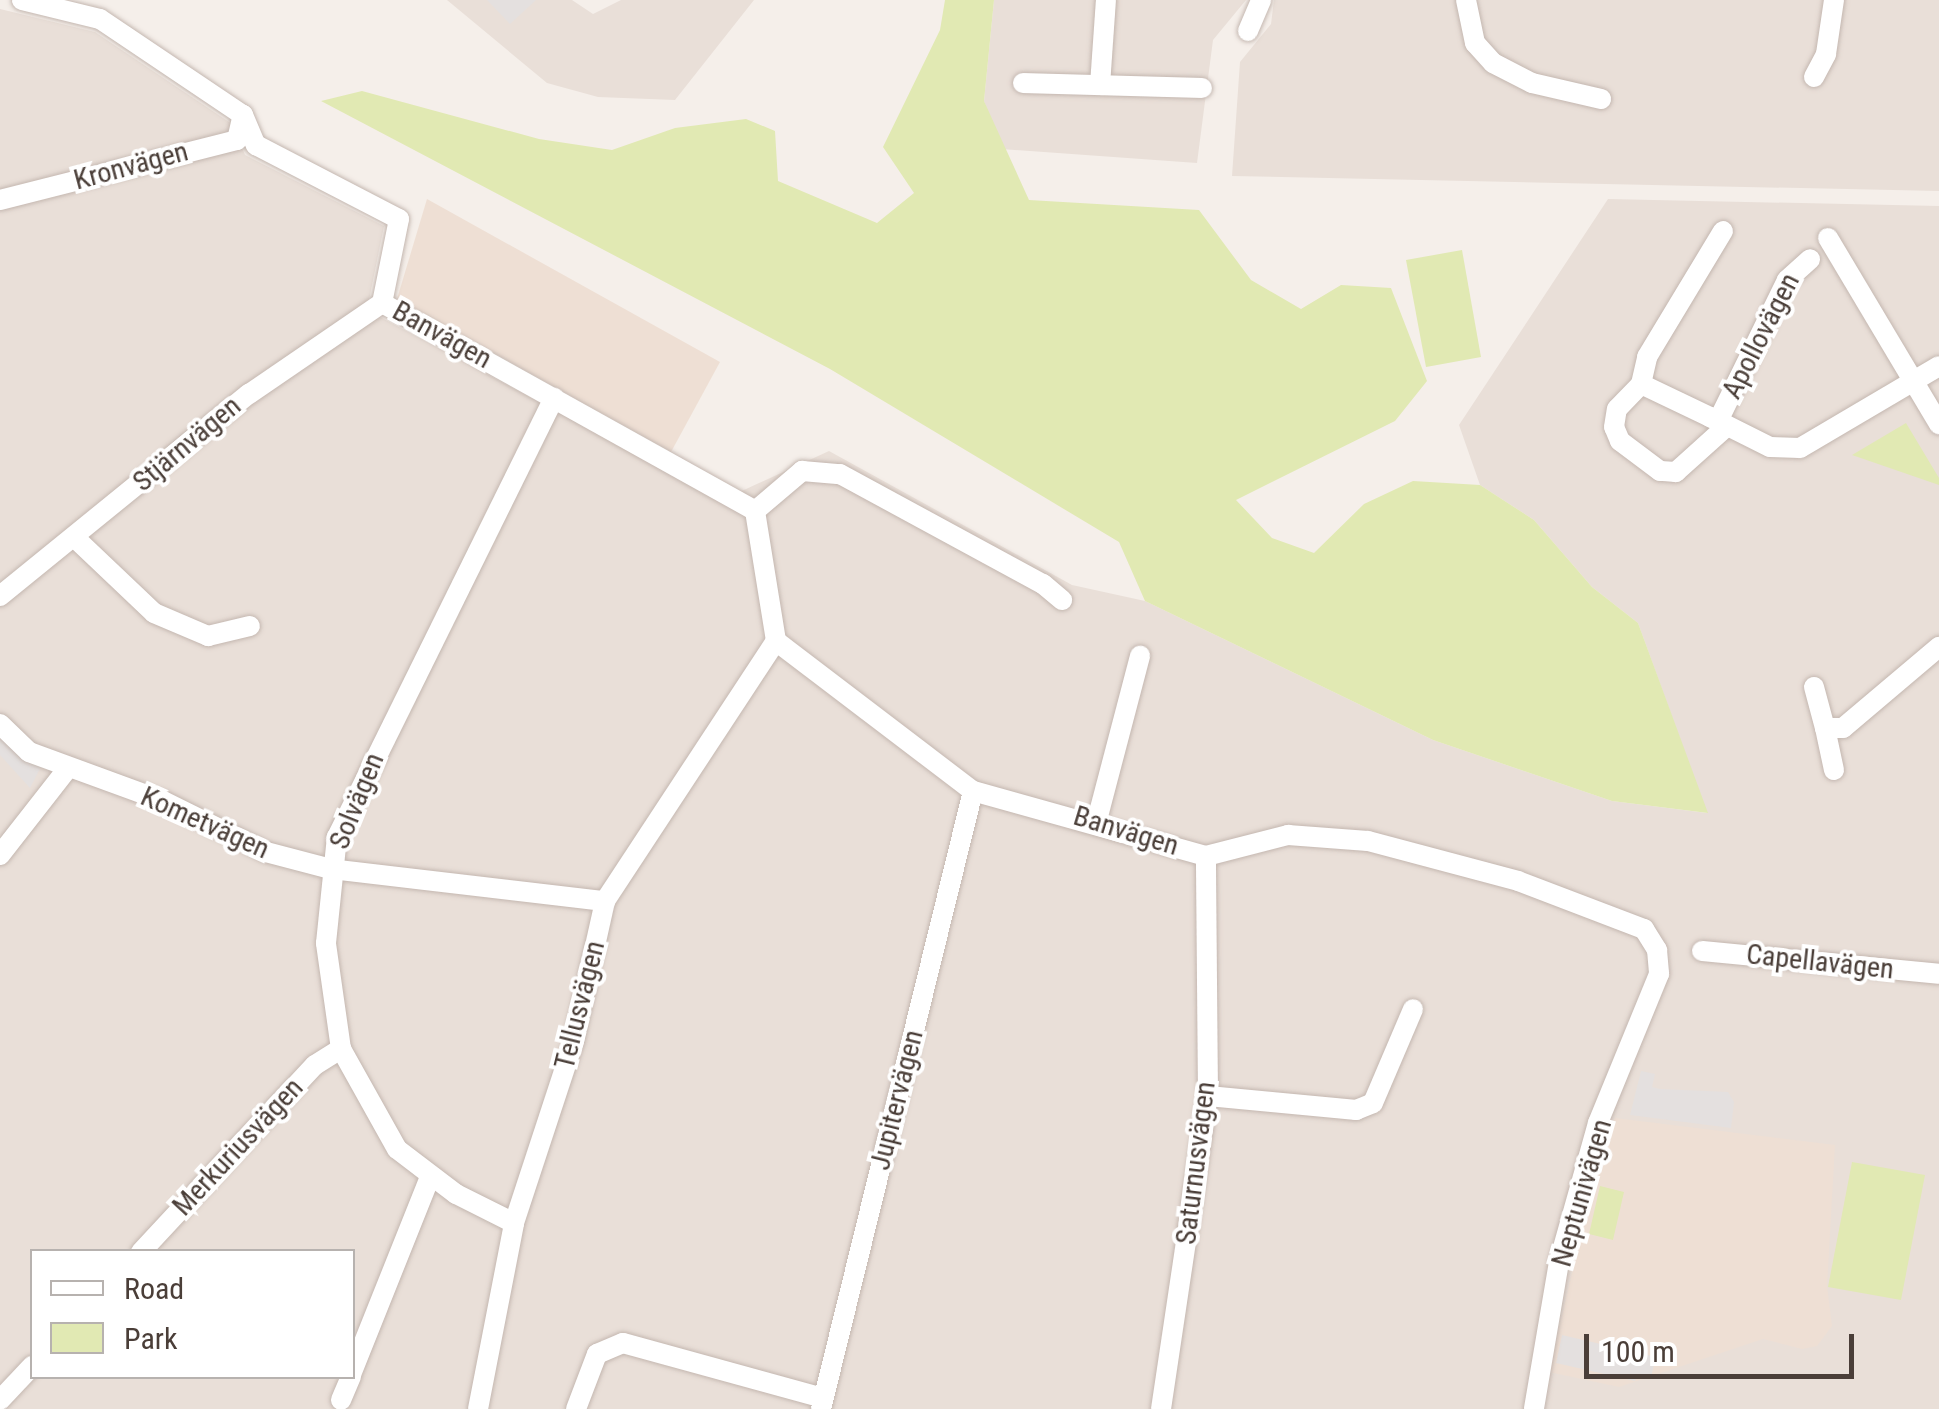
<!DOCTYPE html>
<html>
<head>
<meta charset="utf-8">
<style>
  body { margin:0 }
  #map { position:relative; width:1939px; height:1409px; overflow:hidden; background:#f5efea; font-family:"Roboto Condensed",sans-serif }
  div>[style] { position:absolute }
  .residential>* { inset:0; background:#e9dfd8 }
  .education>* { inset:0; background:#eedfd4 }
  .green>* { inset:0; background:#e1e9b3 }
  .parking>* { inset:0; background:#e4e0df }
  .roads { filter:drop-shadow(0 0 2px #c4b7b0) drop-shadow(0 0 2px #c4b7b0) }
  .minor>* { height:20px; margin:-10px; padding:0 10px; transform-origin:10px; border-radius:10px; background:#fff }
  span { translate:-50% -50%; white-space:nowrap; text-align:center; line-height:1.15; -webkit-text-stroke:8px #fff; paint-order:stroke }
  .street-label { font-size:28px; color:#4a3e38 }
  .legend { position:absolute; left:30px; top:1249px; width:325px; height:130px; box-sizing:border-box; background:#fff; border:2px solid #b7b2af; margin:0; padding:12px 18px; list-style:none; font-size:30px; color:#4a3e38 }
  .legend li { display:flex; align-items:center; gap:20px; height:50px }
  .legend b { width:50px; border:2px solid #b7b2af }
  .scale { position:absolute; left:1584px; top:1334px; width:270px; height:45px; box-sizing:border-box; border:5px solid #4a3e38; border-top:0; padding-left:12px; font-size:30px; line-height:35px; white-space:nowrap; color:#4a3e38; -webkit-text-stroke:8px #fff; paint-order:stroke }
</style>
</head>
<body>
<div id="map">
  <div class="residential">
    <i style="clip-path:polygon(447px 0,572px 0,593px 14px,621px 0,754px 0,675px 100px,598px 97px,547px 83px)"></i>
    <i style="clip-path:polygon(994px 0,1246px 0,1213px 40px,1197px 163px,1001px 149px,984px 101px)"></i>
    <i style="clip-path:polygon(1274px 0,1939px 0,1939px 191px,1232px 176px,1240px 62px,1271px 24px)"></i>
    <i style="clip-path:polygon(evenodd,0 9px,95px 32px,232px 124px,245px 155px,384px 226px,367px 310px,722px 500px,829px 451px,1072px 585px,1145px 601px,1433px 740px,1612px 801px,1707px 813px,1638px 623px,1592px 587px,1534px 520px,1480px 485px,1459px 425px,1608px 199px,1939px 206px,1939px 1409px,0 1409px,0 9px,32px 1252px,352px 1252px,352px 1376px,32px 1376px,32px 1252px)"></i>
  </div>
  <div class="education">
    <i style="clip-path:polygon(427px 199px,720px 362px,671px 452px,397px 299px)"></i>
    <i style="clip-path:polygon(1615px 1118px,1835px 1145px,1827px 1286px,1832px 1326px,1817px 1346px,1802px 1349px,1763px 1339px,1619px 1387px,1549px 1372px,1600px 1152px)"></i>
  </div>
  <div class="green">
    <i style="clip-path:polygon(945px 0,994px 0,984px 101px,1029px 200px,1199px 210px,1251px 280px,1301px 309px,1341px 285px,1391px 288px,1427px 381px,1395px 421px,1236px 500px,1272px 538px,1314px 553px,1364px 504px,1413px 481px,1480px 485px,1534px 520px,1592px 587px,1638px 623px,1708px 813px,1612px 801px,1433px 740px,1145px 601px,1119px 542px,830px 369px,321px 101px,362px 91px,539px 139px,612px 150px,675px 128px,746px 119px,775px 131px,778px 181px,877px 223px,914px 193px,883px 147px,940px 30px)"></i>
    <i style="clip-path:polygon(1462px 250px,1481px 357px,1426px 367px,1406px 260px)"></i>
    <i style="clip-path:polygon(1906px 423px,1939px 478px,1939px 485px,1852px 455px)"></i>
    <i style="clip-path:polygon(1852px 1162px,1925px 1175px,1901px 1300px,1828px 1287px)"></i>
    <i style="clip-path:polygon(1600px 1186px,1624px 1192px,1613px 1240px,1589px 1234px)"></i>
  </div>
  <div class="parking">
    <i style="clip-path:polygon(487px 0,536px 0,510px 24px)"></i>
    <i style="clip-path:polygon(0 713px,45px 759px,30px 788px,0 755px)"></i>
    <i style="clip-path:polygon(1641px 1071px,1655px 1074px,1652px 1087px,1660px 1089px,1728px 1092px,1734px 1102px,1731px 1128px,1630px 1115px)"></i>
    <i style="clip-path:polygon(1562px 1335px,1656px 1357px,1651px 1377px,1637px 1374px,1635px 1381px,1556px 1363px)"></i>
  </div>
  <div class="roads">
    <div class="minor">
      <i style="left:22px;top:0;width:80px;rotate:13.7deg"></i>
      <i style="left:100px;top:19px;width:172px;rotate:33.9deg"></i>
      <i style="left:243px;top:115px;width:33px;rotate:67deg"></i>
      <i style="left:256px;top:145px;width:161px;rotate:27.4deg"></i>
      <i style="left:399px;top:219px;width:86px;rotate:101.4deg"></i>
      <i style="left:382px;top:303px;width:427px;rotate:29.1deg"></i>
      <i style="left:755px;top:511px;width:132px;rotate:80.8deg"></i>
      <i style="left:776px;top:641px;width:248px;rotate:37.3deg"></i>
      <i style="left:973px;top:791px;width:242px;rotate:15.6deg"></i>
      <i style="left:1206px;top:856px;width:85px;rotate:-14.4deg"></i>
      <i style="left:1288px;top:835px;width:80px;rotate:4.3deg"></i>
      <i style="left:1368px;top:841px;width:155px;rotate:14.9deg"></i>
      <i style="left:1518px;top:881px;width:135px;rotate:20.9deg"></i>
      <i style="left:1644px;top:929px;width:25px;rotate:58deg"></i>
      <i style="left:1657px;top:950px;width:24px;rotate:85deg"></i>
      <i style="left:1659px;top:974px;width:161px;rotate:112.3deg"></i>
      <i style="left:1598px;top:1123px;width:144px;rotate:105.7deg"></i>
      <i style="left:1559px;top:1262px;width:149px;rotate:99.7deg"></i>
      <i style="left:1466px;top:0;width:44px;rotate:78.2deg"></i>
      <i style="left:1475px;top:43px;width:27px;rotate:48deg"></i>
      <i style="left:1493px;top:63px;width:44px;rotate:27.1deg"></i>
      <i style="left:1532px;top:83px;width:71px;rotate:13.1deg"></i>
      <i style="left:1248px;top:31px;width:34px;rotate:-67deg"></i>
      <i style="left:1814px;top:77px;width:26px;rotate:-62deg"></i>
      <i style="left:1826px;top:54px;width:55px;rotate:-81.6deg"></i>
      <i style="left:1023px;top:83px;width:179px;rotate:1.6deg"></i>
      <i style="left:1100px;top:85px;width:85px;rotate:-86deg"></i>
      <i style="left:0;top:200px;width:244px;rotate:-14.2deg"></i>
      <i style="left:237px;top:140px;width:26px;rotate:-77deg"></i>
      <i style="left:1828px;top:238px;width:217px;rotate:59.2deg"></i>
      <i style="left:1641px;top:384px;width:28px;rotate:-77deg"></i>
      <i style="left:1647px;top:357px;width:147px;rotate:-58.9deg"></i>
      <i style="left:1718px;top:421px;width:157px;rotate:-63.9deg"></i>
      <i style="left:1787px;top:280px;width:31px;rotate:-42deg"></i>
      <i style="left:1727px;top:426px;width:69px;rotate:138deg"></i>
      <i style="left:1676px;top:472px;width:16px;rotate:-176deg"></i>
      <i style="left:1660px;top:471px;width:50px;rotate:-143.1deg"></i>
      <i style="left:1620px;top:441px;width:15px;rotate:-113deg"></i>
      <i style="left:1614px;top:427px;width:18px;rotate:-81deg"></i>
      <i style="left:1617px;top:409px;width:35px;rotate:-46deg"></i>
      <i style="left:1641px;top:384px;width:76px;rotate:25.6deg"></i>
      <i style="left:1710px;top:417px;width:67px;rotate:26.6deg"></i>
      <i style="left:1770px;top:447px;width:30px;rotate:2deg"></i>
      <i style="left:1800px;top:448px;width:161px;rotate:-30.5deg"></i>
      <i style="left:755px;top:511px;width:62px;rotate:-40.4deg"></i>
      <i style="left:802px;top:471px;width:38px;rotate:5deg"></i>
      <i style="left:840px;top:474px;width:231px;rotate:28.5deg"></i>
      <i style="left:1043px;top:584px;width:25px;rotate:40deg"></i>
      <i style="left:74px;top:537px;width:110px;rotate:43.5deg"></i>
      <i style="left:154px;top:613px;width:59px;rotate:23.1deg"></i>
      <i style="left:208px;top:636px;width:43px;rotate:-13.4deg"></i>
      <i style="left:0;top:596px;width:321px;rotate:-39.1deg"></i>
      <i style="left:249px;top:394px;width:161px;rotate:-34.4deg"></i>
      <i style="left:1814px;top:687px;width:42px;rotate:75deg"></i>
      <i style="left:1825px;top:728px;width:18px"></i>
      <i style="left:1843px;top:728px;width:126px;rotate:-40.2deg"></i>
      <i style="left:0;top:724px;width:40px;rotate:44deg"></i>
      <i style="left:29px;top:752px;width:143px;rotate:20.1deg"></i>
      <i style="left:163px;top:801px;width:115px;rotate:26.3deg"></i>
      <i style="left:266px;top:852px;width:67px;rotate:14.7deg"></i>
      <i style="left:331px;top:869px;width:276px;rotate:6.7deg"></i>
      <i style="left:1825px;top:728px;width:43px;rotate:77.9deg"></i>
      <i style="left:1097px;top:820px;width:170px;rotate:-75.3deg"></i>
      <i style="left:0;top:855px;width:110px;rotate:-52deg"></i>
      <i style="left:1702px;top:951px;width:238px;rotate:5.5deg"></i>
      <i style="left:1208px;top:1096px;width:149px;rotate:5.4deg"></i>
      <i style="left:1356px;top:1110px;width:18px;rotate:-22deg"></i>
      <i style="left:1373px;top:1103px;width:102px;rotate:-66.9deg"></i>
      <i style="left:514px;top:1223px;width:65px;rotate:-153.4deg"></i>
      <i style="left:456px;top:1194px;width:74px;rotate:-142.7deg"></i>
      <i style="left:397px;top:1149px;width:115px;rotate:-119.2deg"></i>
      <i style="left:341px;top:1049px;width:107px;rotate:-98.1deg"></i>
      <i style="left:326px;top:943px;width:107px;rotate:-84.1deg"></i>
      <i style="left:337px;top:837px;width:490px;rotate:-63.7deg"></i>
      <i style="left:141px;top:1252px;width:255px;rotate:-47.1deg"></i>
      <i style="left:315px;top:1065px;width:31px;rotate:-32deg"></i>
      <i style="left:352px;top:1372px;width:210px;rotate:-68.2deg"></i>
      <i style="left:0;top:1400px;width:47px;rotate:-46.7deg"></i>
      <i style="left:341px;top:1400px;width:26px;rotate:-67deg"></i>
      <i style="left:478px;top:1409px;width:189px;rotate:-79deg"></i>
      <i style="left:514px;top:1223px;width:193px;rotate:-71.8deg"></i>
      <i style="left:574px;top:1040px;width:142px;rotate:-77.4deg"></i>
      <i style="left:605px;top:901px;width:311px;rotate:-56.7deg"></i>
      <i style="left:576px;top:1409px;width:59px;rotate:-69.1deg"></i>
      <i style="left:597px;top:1354px;width:28px;rotate:-23deg"></i>
      <i style="left:623px;top:1343px;width:207px;rotate:15.4deg"></i>
      <i style="left:821px;top:1409px;width:636px;rotate:-76.18deg"></i>
      <i style="left:1161px;top:1409px;width:317px;rotate:-81.5deg"></i>
      <i style="left:1208px;top:1096px;width:240px;rotate:-90.5deg"></i>
    </div>
  </div>
  <div class="street-label">
    <span style="left:131px;top:166px;rotate:-15deg">Kronvägen</span>
    <span style="left:442px;top:335px;rotate:29deg">Banvägen</span>
    <span style="left:1761px;top:336px;rotate:-63deg">Apollovägen</span>
    <span style="left:187px;top:444px;rotate:-40deg">Stjärnvägen</span>
    <span style="left:357px;top:801px;rotate:-68deg">Solvägen</span>
    <span style="left:205px;top:823px;rotate:24deg">Kometvägen</span>
    <span style="left:1126px;top:831px;rotate:17deg">Banvägen</span>
    <span style="left:1820px;top:962px;rotate:6deg">Capellavägen</span>
    <span style="left:580px;top:1005px;rotate:-76deg">Tellusvägen</span>
    <span style="left:897px;top:1100px;rotate:-76deg">Jupitervägen</span>
    <span style="left:238px;top:1147px;rotate:-47deg">Merkuriusvägen</span>
    <span style="left:1196px;top:1163px;rotate:-83deg">Saturnusvägen</span>
    <span style="left:1582px;top:1193px;rotate:-74deg">Neptunivägen</span>
  </div>
  <ul class="legend">
  <li><b style="height:12px;background:#fff"></b>Road</li>
  <li><b style="height:28px;background:#e1e9b3"></b>Park</li>
  </ul>
  <div class="scale">100 m</div>
</div>
</body>
</html>
